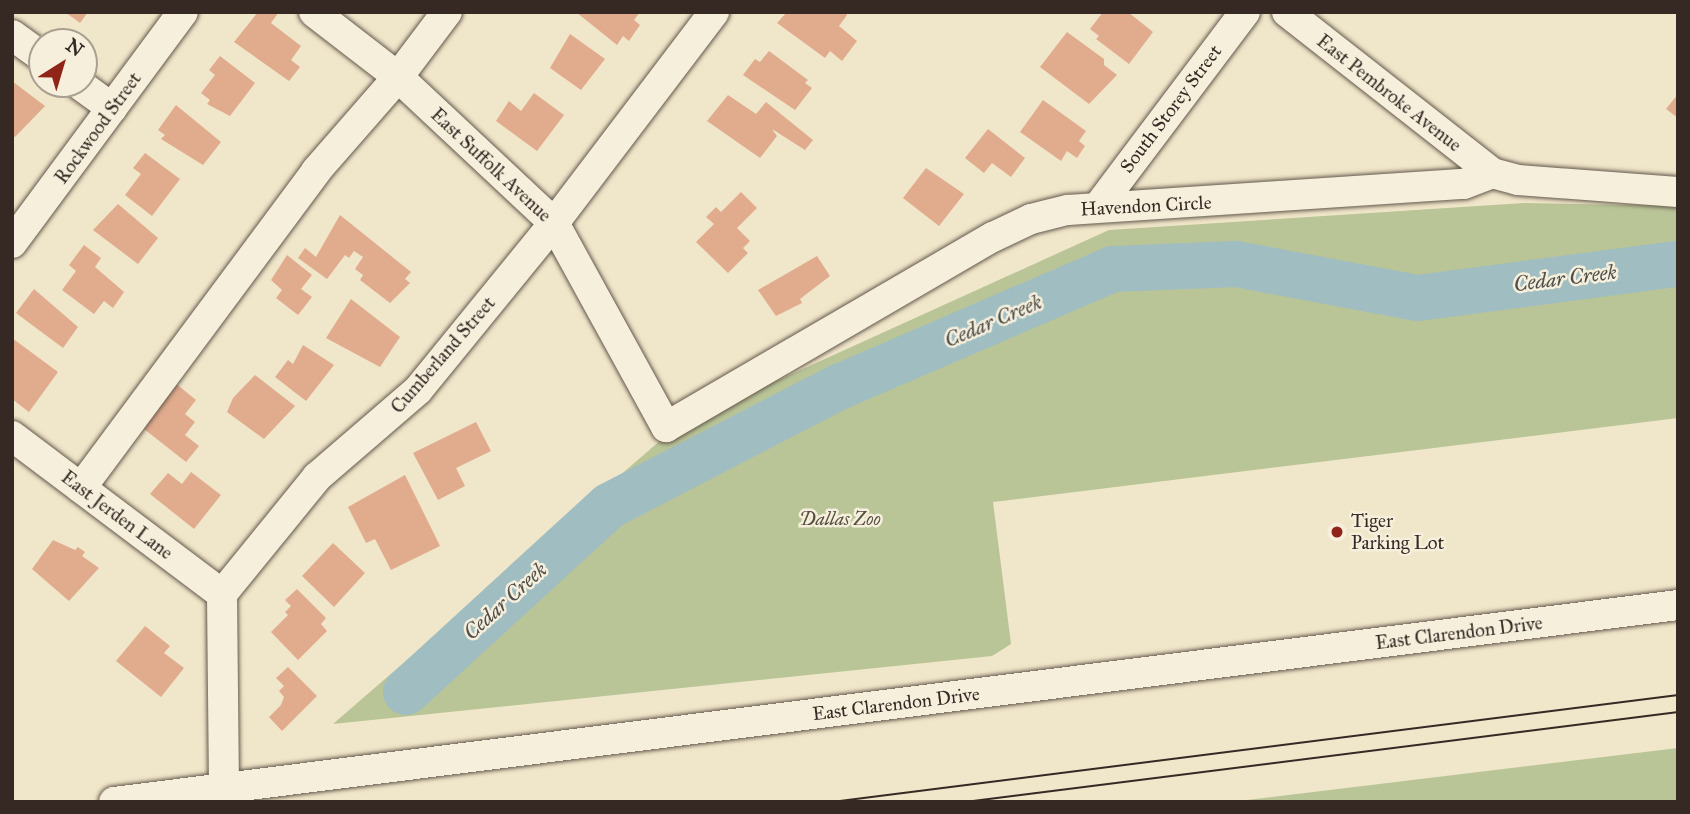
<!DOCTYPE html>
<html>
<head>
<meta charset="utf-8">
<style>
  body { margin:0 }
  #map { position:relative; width:1690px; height:814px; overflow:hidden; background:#f0e6c9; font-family:"IM FELL Great Primer",serif }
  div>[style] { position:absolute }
  .green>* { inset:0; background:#b9c597 }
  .river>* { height:46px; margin:-23px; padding:0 23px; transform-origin:23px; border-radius:23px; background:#a0bdc1 }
  .building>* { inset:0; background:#e1ac8e }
  .roads { filter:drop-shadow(0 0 2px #64584d) drop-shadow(0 0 2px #64584d) }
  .minor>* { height:30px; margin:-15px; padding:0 15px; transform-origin:15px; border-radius:15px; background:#f5efdc }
  .tram>* { height:2px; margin:-1px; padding:0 1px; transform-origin:1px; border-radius:1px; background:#362924 }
  .dots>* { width:19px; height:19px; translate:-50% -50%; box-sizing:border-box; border:4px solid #f5efdc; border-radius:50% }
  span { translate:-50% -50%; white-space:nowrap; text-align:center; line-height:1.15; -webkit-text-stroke:5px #f5efdc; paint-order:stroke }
  .street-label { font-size:19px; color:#362924 }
  .park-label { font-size:19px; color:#575041; font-style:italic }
  .poi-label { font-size:19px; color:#362924 }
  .left { translate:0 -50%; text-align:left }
  .water-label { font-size:21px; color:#504e4b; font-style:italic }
  .frame { position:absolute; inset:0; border:14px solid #362924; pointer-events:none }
  .north { position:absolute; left:28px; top:28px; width:70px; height:70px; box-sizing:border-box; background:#f5efdc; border:2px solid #a9a092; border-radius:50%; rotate:37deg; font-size:19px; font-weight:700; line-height:28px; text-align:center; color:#362924 }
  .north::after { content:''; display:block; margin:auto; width:24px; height:32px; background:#8f2418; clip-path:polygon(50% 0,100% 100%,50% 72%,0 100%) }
</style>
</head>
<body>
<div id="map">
  <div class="green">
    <i style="clip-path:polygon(1524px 203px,1678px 206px,1678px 418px,993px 502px,1011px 644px,992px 656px,333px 724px,677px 426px,1109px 230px)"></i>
    <i style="clip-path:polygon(1678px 748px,1678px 802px,1230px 802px)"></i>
  </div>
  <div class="river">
    <i style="left:406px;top:692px;width:275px;rotate:-42.5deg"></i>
    <i style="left:609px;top:506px;width:259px;rotate:-27.4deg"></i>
    <i style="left:839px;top:387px;width:298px;rotate:-23.3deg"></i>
    <i style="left:1113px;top:269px;width:123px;rotate:-2.3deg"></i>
    <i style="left:1236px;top:264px;width:185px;rotate:10.6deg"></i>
    <i style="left:1418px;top:298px;width:262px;rotate:-7.5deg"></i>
  </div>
  <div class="building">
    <i style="clip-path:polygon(65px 12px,88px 12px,80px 23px)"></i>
    <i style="clip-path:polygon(258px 12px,279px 12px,271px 23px,301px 46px,291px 60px,300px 67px,289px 81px,234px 42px)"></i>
    <i style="clip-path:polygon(576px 12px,640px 12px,634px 20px,640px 25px,629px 41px,623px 36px,617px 45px)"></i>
    <i style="clip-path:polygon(787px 12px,844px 12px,847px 15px,839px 26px,857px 41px,842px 61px,830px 51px,825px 58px,777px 23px)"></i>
    <i style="clip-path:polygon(1103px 12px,1128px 12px,1153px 32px,1129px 64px,1096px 39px,1099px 36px,1090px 29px)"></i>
    <i style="clip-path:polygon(1067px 32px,1104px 59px,1104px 65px,1117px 75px,1089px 104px,1040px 67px)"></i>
    <i style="clip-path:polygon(570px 34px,605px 59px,581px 90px,550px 68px)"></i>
    <i style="clip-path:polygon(769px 51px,808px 80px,805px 83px,812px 88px,795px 110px,743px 75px,755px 59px,760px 62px)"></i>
    <i style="clip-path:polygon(220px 56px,255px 83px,230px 116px,207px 104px,210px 100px,201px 93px,215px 75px,209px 70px)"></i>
    <i style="clip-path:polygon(12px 81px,45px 106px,15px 137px,12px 135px)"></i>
    <i style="clip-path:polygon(534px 93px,564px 115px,537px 151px,496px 121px,509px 101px,521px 111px)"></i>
    <i style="clip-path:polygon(1678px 94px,1678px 118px,1666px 109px)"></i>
    <i style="clip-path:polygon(728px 95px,756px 114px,766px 102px,813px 140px,805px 150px,772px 129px,777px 136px,760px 158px,707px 121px)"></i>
    <i style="clip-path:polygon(1043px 100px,1086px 131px,1079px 141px,1085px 146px,1077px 158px,1067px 151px,1061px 161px,1020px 132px)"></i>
    <i style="clip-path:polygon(176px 105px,221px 142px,203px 165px,161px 139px,165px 135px,158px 130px)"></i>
    <i style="clip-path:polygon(988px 129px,1025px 158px,1011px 177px,992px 163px,984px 173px,965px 158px)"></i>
    <i style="clip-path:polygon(145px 153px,180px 179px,152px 216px,125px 195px,141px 174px,133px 168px)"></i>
    <i style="clip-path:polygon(926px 168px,964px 194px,939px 226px,903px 198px)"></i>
    <i style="clip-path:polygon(741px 192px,757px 208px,737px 228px,750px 241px,743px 248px,748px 253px,728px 273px,696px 242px,714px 224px,706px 217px,716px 207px,721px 212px)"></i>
    <i style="clip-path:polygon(118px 204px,158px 238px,138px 264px,93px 230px)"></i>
    <i style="clip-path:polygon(340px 215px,411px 272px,405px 279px,410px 283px,390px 303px,360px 280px,363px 275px,355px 269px,363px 257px,354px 251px,349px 258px,345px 255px,327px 279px,298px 258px,305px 248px,316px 257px)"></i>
    <i style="clip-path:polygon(84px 245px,101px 258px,95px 267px,124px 292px,113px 308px,104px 301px,94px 314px,62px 290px,76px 271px,69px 265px)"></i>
    <i style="clip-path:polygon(287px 255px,312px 275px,301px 289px,312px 297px,298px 315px,276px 298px,282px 290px,271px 280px)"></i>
    <i style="clip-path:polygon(817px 256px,830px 276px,800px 299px,802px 303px,776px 316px,758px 290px)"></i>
    <i style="clip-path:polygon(34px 289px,78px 327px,63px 348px,16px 313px)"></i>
    <i style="clip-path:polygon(351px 299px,400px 337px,380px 367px,326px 338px)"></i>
    <i style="clip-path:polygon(12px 338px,58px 372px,29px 412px,12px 399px)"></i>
    <i style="clip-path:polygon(303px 345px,334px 365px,306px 401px,275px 377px,288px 360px,293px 364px)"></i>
    <i style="clip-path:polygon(255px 375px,295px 406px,264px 439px,227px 412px,233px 398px)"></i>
    <i style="clip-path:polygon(174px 382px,196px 400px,185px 414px,195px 422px,185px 435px,199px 446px,186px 462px,139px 425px)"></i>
    <i style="clip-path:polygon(476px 422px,491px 451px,456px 468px,465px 486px,438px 500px,413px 453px)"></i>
    <i style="clip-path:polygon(191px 472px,221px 495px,194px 529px,150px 494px,168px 473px,182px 484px)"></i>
    <i style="clip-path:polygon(405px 475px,440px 546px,391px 570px,375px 539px,366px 543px,348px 507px)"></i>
    <i style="clip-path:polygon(53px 540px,75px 550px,78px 547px,85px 552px,82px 556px,99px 568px,69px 601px,32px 569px)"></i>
    <i style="clip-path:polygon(333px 543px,365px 573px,334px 607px,302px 576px)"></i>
    <i style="clip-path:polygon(297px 589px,326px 618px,321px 624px,327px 631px,298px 660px,271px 632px,288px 615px,285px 612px,291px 606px,285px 600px)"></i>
    <i style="clip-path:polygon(145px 626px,170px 646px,164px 653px,184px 668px,161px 697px,116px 661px)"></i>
    <i style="clip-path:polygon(288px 667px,317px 696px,282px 731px,269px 717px,281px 705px,284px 697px,279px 691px,284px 686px,276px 678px)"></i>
  </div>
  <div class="roads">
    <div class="minor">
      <i style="left:314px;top:12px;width:106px;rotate:37.7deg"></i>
      <i style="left:398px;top:77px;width:214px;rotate:43.1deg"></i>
      <i style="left:554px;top:223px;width:233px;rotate:61.2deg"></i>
      <i style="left:666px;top:427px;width:378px;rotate:-30.2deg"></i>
      <i style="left:993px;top:237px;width:42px;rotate:-25.3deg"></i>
      <i style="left:1031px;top:219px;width:38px;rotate:-14deg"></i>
      <i style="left:1068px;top:210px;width:397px;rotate:-3.8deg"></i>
      <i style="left:1464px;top:184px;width:30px;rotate:-21deg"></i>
      <i style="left:1492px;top:173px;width:27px;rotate:15deg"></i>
      <i style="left:1518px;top:180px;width:160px;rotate:4.3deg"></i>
      <i style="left:1287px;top:12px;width:261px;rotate:38.1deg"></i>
      <i style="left:12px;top:35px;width:37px;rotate:36deg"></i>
      <i style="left:79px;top:84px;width:41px;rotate:36deg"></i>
      <i style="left:1098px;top:207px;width:244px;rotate:-53deg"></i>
      <i style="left:12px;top:243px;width:287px;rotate:-53.5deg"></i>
      <i style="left:12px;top:436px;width:263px;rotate:37deg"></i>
      <i style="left:81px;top:488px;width:395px;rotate:-53.4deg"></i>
      <i style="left:316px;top:171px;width:125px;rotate:-48.9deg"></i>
      <i style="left:398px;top:77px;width:81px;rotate:-53deg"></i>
      <i style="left:224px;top:787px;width:193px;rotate:-90.6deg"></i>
      <i style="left:222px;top:594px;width:151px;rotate:-50.9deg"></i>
      <i style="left:317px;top:477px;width:133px;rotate:-40.7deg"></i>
      <i style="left:418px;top:390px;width:215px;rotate:-50.8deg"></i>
      <i style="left:554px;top:223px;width:265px;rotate:-52.8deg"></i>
      <i style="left:114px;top:802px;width:1576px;rotate:-7.18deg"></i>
    </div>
  </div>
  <div class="tram">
    <i style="left:832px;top:802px;width:853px;rotate:-7.21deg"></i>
    <i style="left:965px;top:802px;width:719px;rotate:-7.19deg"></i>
  </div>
  <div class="dots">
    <i style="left:1337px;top:532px;background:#8f2418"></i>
  </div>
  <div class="street-label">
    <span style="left:1389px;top:93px;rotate:38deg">East Pembroke Avenue</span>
    <span style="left:1171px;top:109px;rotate:-53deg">South Storey Street</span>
    <span style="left:98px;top:128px;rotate:-54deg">Rockwood Street</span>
    <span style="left:491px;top:165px;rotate:43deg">East Suffolk Avenue</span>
    <span style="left:1146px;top:206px;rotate:-3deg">Havendon Circle</span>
    <span style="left:443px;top:355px;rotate:-49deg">Cumberland Street</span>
    <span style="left:117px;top:515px;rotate:37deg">East Jerden Lane</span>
    <span style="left:1459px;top:633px;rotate:-7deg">East Clarendon Drive</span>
    <span style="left:896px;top:704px;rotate:-7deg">East Clarendon Drive</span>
  </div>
  <div class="park-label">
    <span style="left:840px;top:519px">Dallas Zoo</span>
  </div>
  <div class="poi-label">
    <span class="left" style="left:1351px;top:532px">Tiger<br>Parking Lot</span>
  </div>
  <div class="water-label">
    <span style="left:1565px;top:278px;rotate:-7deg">Cedar Creek</span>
    <span style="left:993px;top:321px;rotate:-23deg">Cedar Creek</span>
    <span style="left:505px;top:601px;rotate:-42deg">Cedar Creek</span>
  </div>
  <div class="frame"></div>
  <div class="north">N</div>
</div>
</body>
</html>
